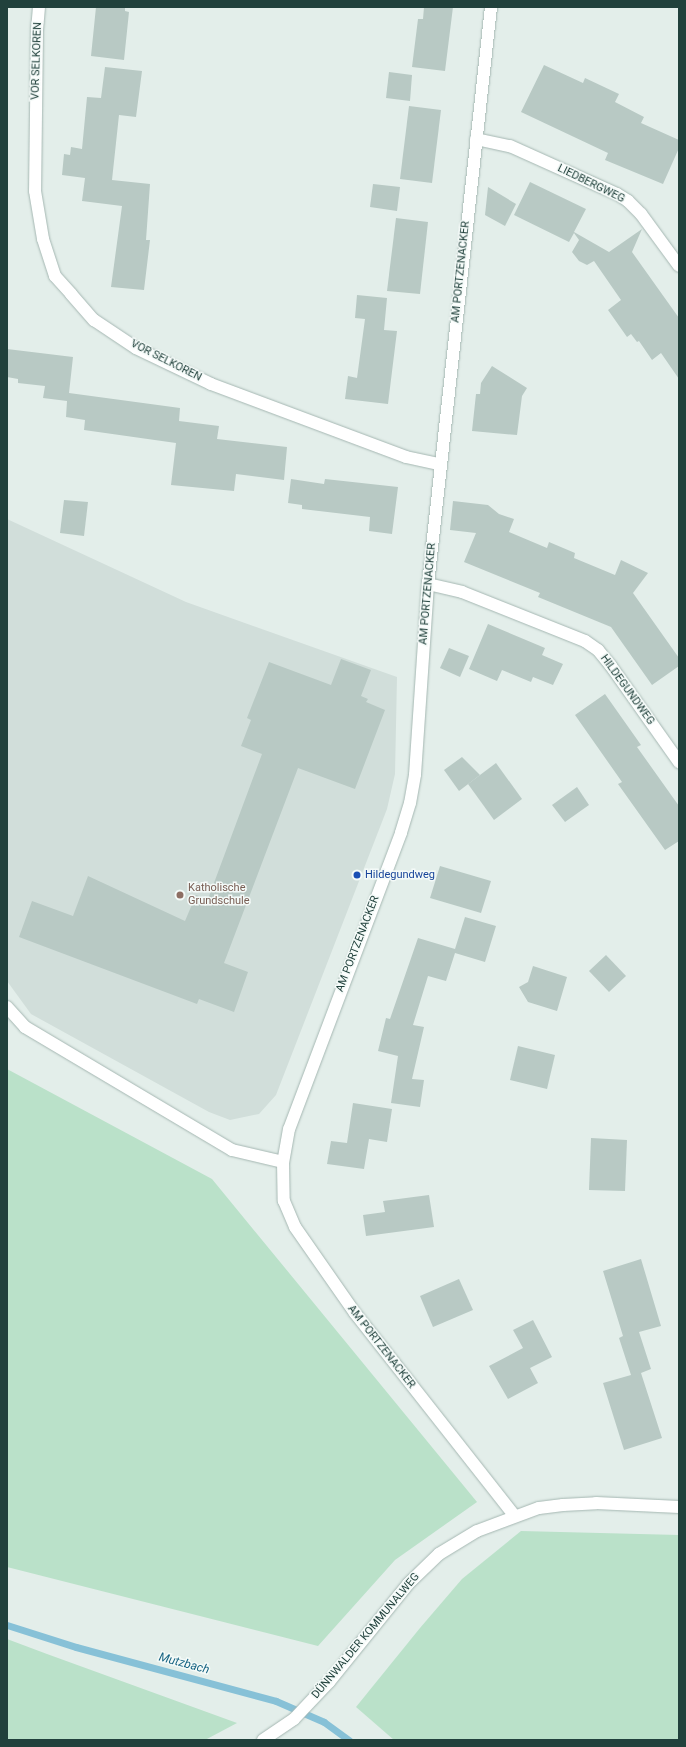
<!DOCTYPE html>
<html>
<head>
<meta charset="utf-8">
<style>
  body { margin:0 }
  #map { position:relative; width:686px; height:1747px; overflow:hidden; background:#e3eeea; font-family:Roboto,sans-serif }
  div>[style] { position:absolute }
  .built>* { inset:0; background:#d1deda }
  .green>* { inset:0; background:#bae1c9 }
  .stream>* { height:7px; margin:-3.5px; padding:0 3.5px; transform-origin:3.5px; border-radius:3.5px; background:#87c1d7 }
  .building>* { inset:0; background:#b8c9c4 }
  .roads { filter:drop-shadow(0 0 1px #a5b7b2) drop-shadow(0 0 1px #a5b7b2) }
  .street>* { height:12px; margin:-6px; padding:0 6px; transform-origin:6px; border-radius:6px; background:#fff }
  .secondary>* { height:12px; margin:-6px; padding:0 6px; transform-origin:6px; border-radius:6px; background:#fff }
  .dots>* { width:11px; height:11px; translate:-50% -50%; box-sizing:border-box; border:2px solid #f4faf8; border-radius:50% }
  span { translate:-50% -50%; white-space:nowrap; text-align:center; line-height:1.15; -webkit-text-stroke:3px #f4faf8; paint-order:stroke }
  .street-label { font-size:11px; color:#21413c }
  .transit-label { font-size:11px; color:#164399 }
  .left { translate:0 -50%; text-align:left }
  .education-label { font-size:11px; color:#785e54 }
  .water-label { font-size:12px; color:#166382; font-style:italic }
  .frame { position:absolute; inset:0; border:8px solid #21413c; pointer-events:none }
</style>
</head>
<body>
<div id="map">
  <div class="built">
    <i style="clip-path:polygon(7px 519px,186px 602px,397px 677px,395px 774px,387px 809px,276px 1095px,259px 1114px,230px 1120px,209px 1112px,31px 1014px,7px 981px)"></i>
  </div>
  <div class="green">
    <i style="clip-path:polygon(7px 1069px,212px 1179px,477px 1502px,395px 1560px,318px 1646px,7px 1567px)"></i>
    <i style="clip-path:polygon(521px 1531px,679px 1535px,679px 1740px,394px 1740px,356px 1707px,420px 1628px,462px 1579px)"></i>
    <i style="clip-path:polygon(7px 1639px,47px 1654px,237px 1723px,205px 1740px,7px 1740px)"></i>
  </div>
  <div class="stream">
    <i style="left:7px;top:1625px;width:72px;rotate:17.7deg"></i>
    <i style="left:76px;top:1647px;width:207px;rotate:15.1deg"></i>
    <i style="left:276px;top:1701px;width:52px;rotate:23.6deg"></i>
    <i style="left:324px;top:1722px;width:31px;rotate:36deg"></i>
  </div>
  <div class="building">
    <i style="clip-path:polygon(96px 7px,125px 7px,125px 11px,129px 12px,124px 60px,91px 56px)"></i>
    <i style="clip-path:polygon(424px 7px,453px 7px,445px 71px,412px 67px,418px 19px,423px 19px)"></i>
    <i style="clip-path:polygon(544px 65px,583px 83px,585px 78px,619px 94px,615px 102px,644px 117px,641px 123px,679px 140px,679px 148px,663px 184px,605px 160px,608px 153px,521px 112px)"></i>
    <i style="clip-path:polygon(105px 67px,142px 71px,136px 117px,119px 115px,112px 180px,150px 184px,146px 240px,150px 240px,144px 290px,111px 287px,122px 206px,82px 201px,85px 178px,62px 175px,64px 154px,70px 155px,71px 147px,82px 149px,87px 97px,101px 98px)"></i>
    <i style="clip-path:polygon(389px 72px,412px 75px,410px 101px,386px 98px)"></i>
    <i style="clip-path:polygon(409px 106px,441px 110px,432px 183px,400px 179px)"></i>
    <i style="clip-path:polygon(530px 182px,586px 209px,574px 232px,609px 252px,642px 229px,632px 252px,679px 318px,679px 379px,661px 353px,652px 360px,639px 341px,637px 342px,631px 334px,627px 337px,608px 310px,621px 300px,594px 261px,587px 265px,579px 261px,572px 252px,579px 240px,574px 233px,569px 242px,514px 215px)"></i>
    <i style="clip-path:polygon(373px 184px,400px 187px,397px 211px,370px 207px)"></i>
    <i style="clip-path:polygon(488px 187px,516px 204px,505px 226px,485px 215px)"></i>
    <i style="clip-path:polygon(396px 218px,428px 222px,420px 294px,387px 291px)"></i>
    <i style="clip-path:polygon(357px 295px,387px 298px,384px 330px,397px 331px,388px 404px,345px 399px,348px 376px,357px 378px,365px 319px,355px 318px)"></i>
    <i style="clip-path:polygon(7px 349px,73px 357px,69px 393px,180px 408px,179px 421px,219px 426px,217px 439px,287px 447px,284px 480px,236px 474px,234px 491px,171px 485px,176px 443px,84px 430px,85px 420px,66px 417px,67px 401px,43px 398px,45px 386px,18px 383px,18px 379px,7px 377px)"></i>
    <i style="clip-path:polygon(492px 366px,527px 388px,522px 396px,517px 435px,472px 431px,476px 394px,480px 394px,481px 383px)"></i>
    <i style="clip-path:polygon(291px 479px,324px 484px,325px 479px,398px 487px,392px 534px,369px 531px,370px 517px,302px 509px,302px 505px,288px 503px)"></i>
    <i style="clip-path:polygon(64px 500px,88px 502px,84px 536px,60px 533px)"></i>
    <i style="clip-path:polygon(453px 501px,488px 505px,499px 514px,514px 519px,509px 532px,547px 548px,549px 542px,575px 553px,574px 558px,615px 575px,621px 560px,648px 573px,633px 593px,679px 658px,679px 666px,652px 685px,611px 627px,538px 597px,540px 593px,464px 562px,476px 533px,450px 530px)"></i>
    <i style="clip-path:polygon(488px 624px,545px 648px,542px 655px,563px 664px,553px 685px,533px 677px,531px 682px,502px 670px,497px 681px,469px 669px)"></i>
    <i style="clip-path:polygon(449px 648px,469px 656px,460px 677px,440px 668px)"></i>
    <i style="clip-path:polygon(341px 659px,371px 670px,361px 696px,368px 699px,366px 702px,385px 710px,355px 789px,298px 768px,224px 963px,248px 972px,234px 1012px,199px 999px,197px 1004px,19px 937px,32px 901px,73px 916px,88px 876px,185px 921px,196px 895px,208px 899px,262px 754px,241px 746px,251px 720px,247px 718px,269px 662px,331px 685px)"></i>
    <i style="clip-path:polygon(605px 694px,641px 745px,637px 747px,679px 806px,679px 841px,665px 850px,618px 784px,622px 782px,575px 715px)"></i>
    <i style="clip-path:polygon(462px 757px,480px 775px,459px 791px,444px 770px)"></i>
    <i style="clip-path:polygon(496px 763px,522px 799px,494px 820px,468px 784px)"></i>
    <i style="clip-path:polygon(577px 787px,589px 805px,565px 822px,552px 805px)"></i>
    <i style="clip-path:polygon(440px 866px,491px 881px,481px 913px,430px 898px)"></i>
    <i style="clip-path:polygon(465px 917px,496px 926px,485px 962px,455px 953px,446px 981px,428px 976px,413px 1025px,424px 1027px,412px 1079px,424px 1080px,420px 1107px,391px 1103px,398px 1056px,378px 1051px,386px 1018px,390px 1019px,418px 938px,455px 949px)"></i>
    <i style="clip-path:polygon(606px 955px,626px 976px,609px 992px,589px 971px)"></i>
    <i style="clip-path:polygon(533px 966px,567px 977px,557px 1011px,528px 1002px,519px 987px,528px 982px)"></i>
    <i style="clip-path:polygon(518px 1046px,555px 1055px,547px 1089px,510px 1080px)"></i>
    <i style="clip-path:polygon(353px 1103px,392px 1109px,387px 1142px,369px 1139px,364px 1169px,327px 1164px,331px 1141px,347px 1143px)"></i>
    <i style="clip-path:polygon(591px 1138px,627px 1140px,625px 1191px,589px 1190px)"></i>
    <i style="clip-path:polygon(429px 1195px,434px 1227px,366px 1236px,363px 1215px,385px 1212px,383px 1201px)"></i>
    <i style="clip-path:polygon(641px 1259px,661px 1326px,639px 1332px,651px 1369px,641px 1373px,662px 1438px,624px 1450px,603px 1383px,631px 1375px,619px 1338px,623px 1336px,603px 1271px)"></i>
    <i style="clip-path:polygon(459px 1279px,473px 1310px,433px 1327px,420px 1296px)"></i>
    <i style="clip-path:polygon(533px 1320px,552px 1357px,530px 1368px,538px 1383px,508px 1399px,489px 1366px,523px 1348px,513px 1330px)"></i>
  </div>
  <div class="roads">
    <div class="street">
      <i style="left:39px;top:7px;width:24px;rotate:95deg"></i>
      <i style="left:37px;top:31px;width:160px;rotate:90.7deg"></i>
      <i style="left:35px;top:191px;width:49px;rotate:80.5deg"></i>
      <i style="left:43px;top:239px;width:39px;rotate:72deg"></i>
      <i style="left:55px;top:276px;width:24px;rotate:48deg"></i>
      <i style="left:71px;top:294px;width:35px;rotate:49deg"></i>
      <i style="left:94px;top:320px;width:50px;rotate:33.7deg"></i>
      <i style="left:136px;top:348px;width:83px;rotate:25.6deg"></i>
      <i style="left:211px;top:384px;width:208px;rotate:20.5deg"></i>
      <i style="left:406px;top:457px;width:35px;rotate:12deg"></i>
      <i style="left:491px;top:7px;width:580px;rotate:96.23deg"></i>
      <i style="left:428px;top:584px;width:191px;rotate:93.9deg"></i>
      <i style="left:415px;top:775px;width:28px;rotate:100deg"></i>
      <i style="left:410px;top:803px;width:31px;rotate:107deg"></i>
      <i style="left:401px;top:833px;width:316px;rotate:110.7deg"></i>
      <i style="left:289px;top:1129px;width:34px;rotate:100deg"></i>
      <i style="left:283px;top:1162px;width:39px;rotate:89deg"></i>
      <i style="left:284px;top:1201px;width:28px;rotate:67deg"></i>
      <i style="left:295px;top:1227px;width:105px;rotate:55.1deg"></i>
      <i style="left:355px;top:1313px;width:258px;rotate:51.8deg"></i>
      <i style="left:476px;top:139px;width:35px;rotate:12deg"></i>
      <i style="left:510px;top:146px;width:117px;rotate:24.2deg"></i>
      <i style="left:617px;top:194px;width:13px;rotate:32deg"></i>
      <i style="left:628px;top:201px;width:18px;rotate:45deg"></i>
      <i style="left:641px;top:214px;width:64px;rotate:53.8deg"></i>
      <i style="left:428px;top:584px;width:35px;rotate:13deg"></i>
      <i style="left:462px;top:592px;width:132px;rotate:21.7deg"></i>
      <i style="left:585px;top:641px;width:16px;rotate:35deg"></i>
      <i style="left:598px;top:650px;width:21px;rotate:51deg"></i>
      <i style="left:611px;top:666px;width:118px;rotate:54.7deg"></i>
      <i style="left:7px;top:1007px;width:27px;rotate:48deg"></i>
      <i style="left:25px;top:1027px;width:241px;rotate:30.7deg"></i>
      <i style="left:232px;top:1150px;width:52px;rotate:13.2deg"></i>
    </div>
    <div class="secondary">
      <i style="left:263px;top:1740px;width:37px;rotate:-34deg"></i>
      <i style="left:294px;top:1719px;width:51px;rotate:-46.6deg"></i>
      <i style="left:329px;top:1682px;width:126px;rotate:-51.1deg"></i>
      <i style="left:408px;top:1584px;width:43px;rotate:-44.1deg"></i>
      <i style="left:439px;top:1554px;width:44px;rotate:-31.2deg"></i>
      <i style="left:477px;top:1531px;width:66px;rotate:-20.4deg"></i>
      <i style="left:539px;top:1508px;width:24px;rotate:-7deg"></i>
      <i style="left:563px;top:1505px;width:33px;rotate:-3deg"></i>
      <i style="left:596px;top:1503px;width:83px;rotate:2.8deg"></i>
    </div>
  </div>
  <div class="dots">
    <i style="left:357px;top:875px;background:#1a4fb4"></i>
    <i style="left:180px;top:895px;background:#8d6e63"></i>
  </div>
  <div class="street-label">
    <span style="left:37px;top:61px;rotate:-88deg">VOR SELKOREN</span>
    <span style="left:591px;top:184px;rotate:26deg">LIEDBERGWEG</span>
    <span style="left:461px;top:272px;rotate:-84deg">AM PORTZENACKER</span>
    <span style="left:166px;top:361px;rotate:27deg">VOR SELKOREN</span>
    <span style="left:428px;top:594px;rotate:-85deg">AM PORTZENACKER</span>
    <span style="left:627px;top:690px;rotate:54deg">HILDEGUNDWEG</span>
    <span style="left:358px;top:944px;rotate:-69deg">AM PORTZENACKER</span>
    <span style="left:381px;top:1347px;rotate:52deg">AM PORTZENACKER</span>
    <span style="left:366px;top:1636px;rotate:-50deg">DÜNNWALDER KOMMUNALWEG</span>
  </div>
  <div class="transit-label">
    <span class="left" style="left:365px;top:875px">Hildegundweg</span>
  </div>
  <div class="education-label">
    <span class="left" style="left:188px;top:895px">Katholische<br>Grundschule</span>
  </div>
  <div class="water-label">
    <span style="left:184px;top:1664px;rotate:15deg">Mutzbach</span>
  </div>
  <div class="frame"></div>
</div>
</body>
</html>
